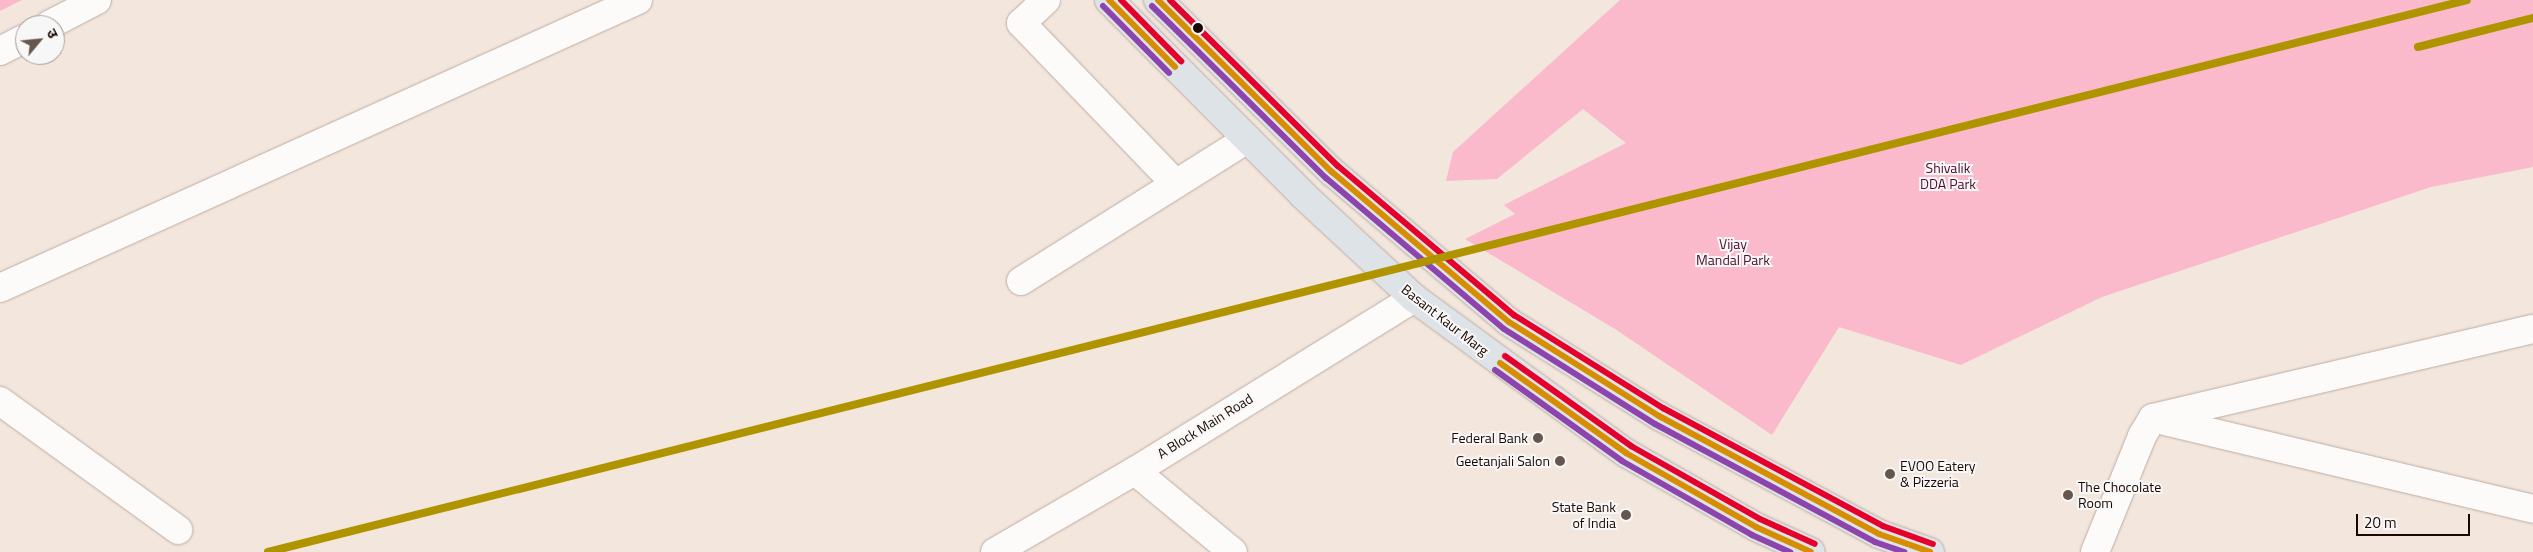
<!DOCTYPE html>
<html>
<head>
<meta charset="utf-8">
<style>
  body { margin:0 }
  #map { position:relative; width:2533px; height:552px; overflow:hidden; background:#f3e6dd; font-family:"Titillium Web","Noto Sans Devanagari",sans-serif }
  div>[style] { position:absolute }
  .green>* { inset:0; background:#fabacc }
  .roads { filter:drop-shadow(0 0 1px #bdada2) drop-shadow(0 0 1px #bdada2) }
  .minor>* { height:28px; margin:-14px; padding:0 14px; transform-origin:14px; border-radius:14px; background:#fdfbfa }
  .major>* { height:28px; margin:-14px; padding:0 14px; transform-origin:14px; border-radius:14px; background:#dde3e6 }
  .bus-1>* { height:6px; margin:-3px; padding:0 3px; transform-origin:3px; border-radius:3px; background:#d68e00 }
  .bus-2>* { height:6px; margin:-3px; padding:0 3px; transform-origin:3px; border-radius:3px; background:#8e44ad }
  .bus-3>* { height:6px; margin:-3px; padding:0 3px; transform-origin:3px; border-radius:3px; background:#e4002b }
  .metro-1>* { height:8px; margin:-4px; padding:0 4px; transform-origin:4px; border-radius:4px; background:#af9400 }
  .dots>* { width:14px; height:14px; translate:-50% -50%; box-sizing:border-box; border:2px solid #f7f7f7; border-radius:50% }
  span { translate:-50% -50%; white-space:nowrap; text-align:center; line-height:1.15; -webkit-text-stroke:4px #f7f7f7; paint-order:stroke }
  .park-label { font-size:14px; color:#4e0c2c }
  .street-label { font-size:14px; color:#1b0800 }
  .poi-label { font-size:14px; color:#1b0800 }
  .right { translate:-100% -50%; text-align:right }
  .left { translate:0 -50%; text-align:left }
  .north { position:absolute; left:15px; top:15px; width:50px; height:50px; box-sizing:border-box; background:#f7f7f7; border:1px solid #9f9794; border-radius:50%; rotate:62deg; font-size:14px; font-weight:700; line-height:20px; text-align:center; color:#1b0800 }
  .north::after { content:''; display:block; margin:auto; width:18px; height:22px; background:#67564d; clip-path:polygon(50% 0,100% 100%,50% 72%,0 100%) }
  .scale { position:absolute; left:2356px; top:514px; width:114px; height:22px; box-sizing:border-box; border:2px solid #1b0800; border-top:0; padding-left:6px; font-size:15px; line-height:18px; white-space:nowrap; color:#1b0800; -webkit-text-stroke:4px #f7f7f7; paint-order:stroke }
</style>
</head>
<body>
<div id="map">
  <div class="green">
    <i style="clip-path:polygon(0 0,22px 0,0 11px)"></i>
    <i style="clip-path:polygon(1620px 0,2533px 0,2533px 167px,2431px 187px,2102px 297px,1961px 365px,1839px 327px,1772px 435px,1615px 329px,1465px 239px,1515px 214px,1504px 205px,1626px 143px,1583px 109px,1497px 179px,1446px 181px,1453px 152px)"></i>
  </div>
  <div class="roads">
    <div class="minor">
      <i style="left:1046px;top:0;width:34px;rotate:137deg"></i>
      <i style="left:1021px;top:23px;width:223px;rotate:46.1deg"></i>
      <i style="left:49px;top:25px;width:54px;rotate:-27.5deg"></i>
      <i style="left:0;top:51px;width:28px;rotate:-27deg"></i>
      <i style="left:1021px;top:281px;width:267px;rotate:-32.1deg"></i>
      <i style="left:0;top:288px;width:700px;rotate:-24.29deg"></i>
      <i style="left:0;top:401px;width:220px;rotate:35.9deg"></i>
      <i style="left:2160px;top:420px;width:383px;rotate:13.4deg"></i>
      <i style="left:1135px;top:471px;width:127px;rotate:39.6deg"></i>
      <i style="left:995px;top:552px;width:162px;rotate:-30.1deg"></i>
      <i style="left:1135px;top:471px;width:328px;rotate:-31.8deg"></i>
      <i style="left:2095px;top:552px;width:125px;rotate:-67.9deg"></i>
      <i style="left:2142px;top:436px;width:21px;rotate:-59deg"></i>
      <i style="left:2153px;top:418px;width:390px;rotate:-13.2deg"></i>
    </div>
    <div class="major">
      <i style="left:1109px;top:0;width:275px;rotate:45.1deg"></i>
      <i style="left:1303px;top:195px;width:151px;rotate:42.9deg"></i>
      <i style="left:1414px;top:298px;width:263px;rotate:36.2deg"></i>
      <i style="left:1626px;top:453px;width:150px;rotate:29.6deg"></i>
      <i style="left:1756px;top:527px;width:60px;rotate:24.4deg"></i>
      <i style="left:1158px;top:0;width:245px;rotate:44.7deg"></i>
      <i style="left:1332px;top:172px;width:232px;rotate:40.3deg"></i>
      <i style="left:1509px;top:322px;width:177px;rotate:32.1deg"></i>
      <i style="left:1659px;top:416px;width:250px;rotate:28.2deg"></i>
      <i style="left:1879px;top:534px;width:54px;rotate:19.4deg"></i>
    </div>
  </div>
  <div class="bus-1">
    <i style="left:1109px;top:0;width:94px;rotate:45.4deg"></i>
    <i style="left:1158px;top:0;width:245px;rotate:44.7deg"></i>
    <i style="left:1332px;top:172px;width:232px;rotate:40.3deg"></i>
    <i style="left:1509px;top:322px;width:177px;rotate:32.1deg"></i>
    <i style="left:1659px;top:416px;width:250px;rotate:28.2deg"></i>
    <i style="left:1879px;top:534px;width:54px;rotate:19.4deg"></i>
    <i style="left:1500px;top:363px;width:155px;rotate:35.5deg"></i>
    <i style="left:1626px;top:453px;width:150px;rotate:29.6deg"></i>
    <i style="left:1756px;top:527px;width:60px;rotate:24.4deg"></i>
  </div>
  <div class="bus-2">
    <i style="left:1103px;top:6px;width:94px;rotate:45.4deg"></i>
    <i style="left:1152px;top:6px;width:245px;rotate:44.7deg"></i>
    <i style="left:1326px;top:178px;width:233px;rotate:40.3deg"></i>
    <i style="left:1504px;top:329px;width:178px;rotate:32.2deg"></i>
    <i style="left:1655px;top:424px;width:250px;rotate:28.2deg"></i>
    <i style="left:1875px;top:542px;width:31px;rotate:19deg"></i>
    <i style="left:1495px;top:370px;width:156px;rotate:35.6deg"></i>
    <i style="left:1622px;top:461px;width:150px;rotate:29.6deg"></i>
    <i style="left:1752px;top:535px;width:42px;rotate:24.1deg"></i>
  </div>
  <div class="bus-3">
    <i style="left:1121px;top:0;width:86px;rotate:45.5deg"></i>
    <i style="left:1170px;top:0;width:236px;rotate:44.7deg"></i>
    <i style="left:1338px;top:166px;width:231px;rotate:40.3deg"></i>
    <i style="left:1514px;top:315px;width:176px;rotate:32deg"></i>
    <i style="left:1663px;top:408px;width:250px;rotate:28.2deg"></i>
    <i style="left:1883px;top:526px;width:53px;rotate:19.8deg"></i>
    <i style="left:1505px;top:356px;width:155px;rotate:35.5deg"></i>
    <i style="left:1631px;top:446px;width:148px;rotate:29.5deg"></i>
    <i style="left:1760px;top:519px;width:60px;rotate:24.4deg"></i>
  </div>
  <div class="metro-1">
    <i style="left:2418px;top:47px;width:119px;rotate:-14.2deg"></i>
    <i style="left:268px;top:552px;width:2267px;rotate:-14.09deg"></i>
  </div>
  <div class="dots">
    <i style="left:1198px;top:28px;background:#1b0800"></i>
    <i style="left:1538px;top:438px;background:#67564d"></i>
    <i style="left:1560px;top:461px;background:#67564d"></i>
    <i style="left:1890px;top:474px;background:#67564d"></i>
    <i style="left:2068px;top:495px;background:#67564d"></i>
    <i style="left:1626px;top:515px;background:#67564d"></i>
  </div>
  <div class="park-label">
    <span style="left:1948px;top:176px">Shivalik<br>DDA Park</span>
    <span style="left:1733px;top:252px">Vijay<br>Mandal Park</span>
  </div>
  <div class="street-label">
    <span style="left:1445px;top:320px;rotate:38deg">Basant Kaur Marg</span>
    <span style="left:1205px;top:426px;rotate:-32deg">A Block Main Road</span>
  </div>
  <div class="poi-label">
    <span class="right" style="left:1528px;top:438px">Federal Bank</span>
    <span class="right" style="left:1550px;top:461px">Geetanjali Salon</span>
    <span class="left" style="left:1900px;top:474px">EVOO Eatery<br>&amp; Pizzeria</span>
    <span class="left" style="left:2078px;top:495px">The Chocolate<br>Room</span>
    <span class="right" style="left:1616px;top:515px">State Bank<br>of India</span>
  </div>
  <div class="north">उ</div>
  <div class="scale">20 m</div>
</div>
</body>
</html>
